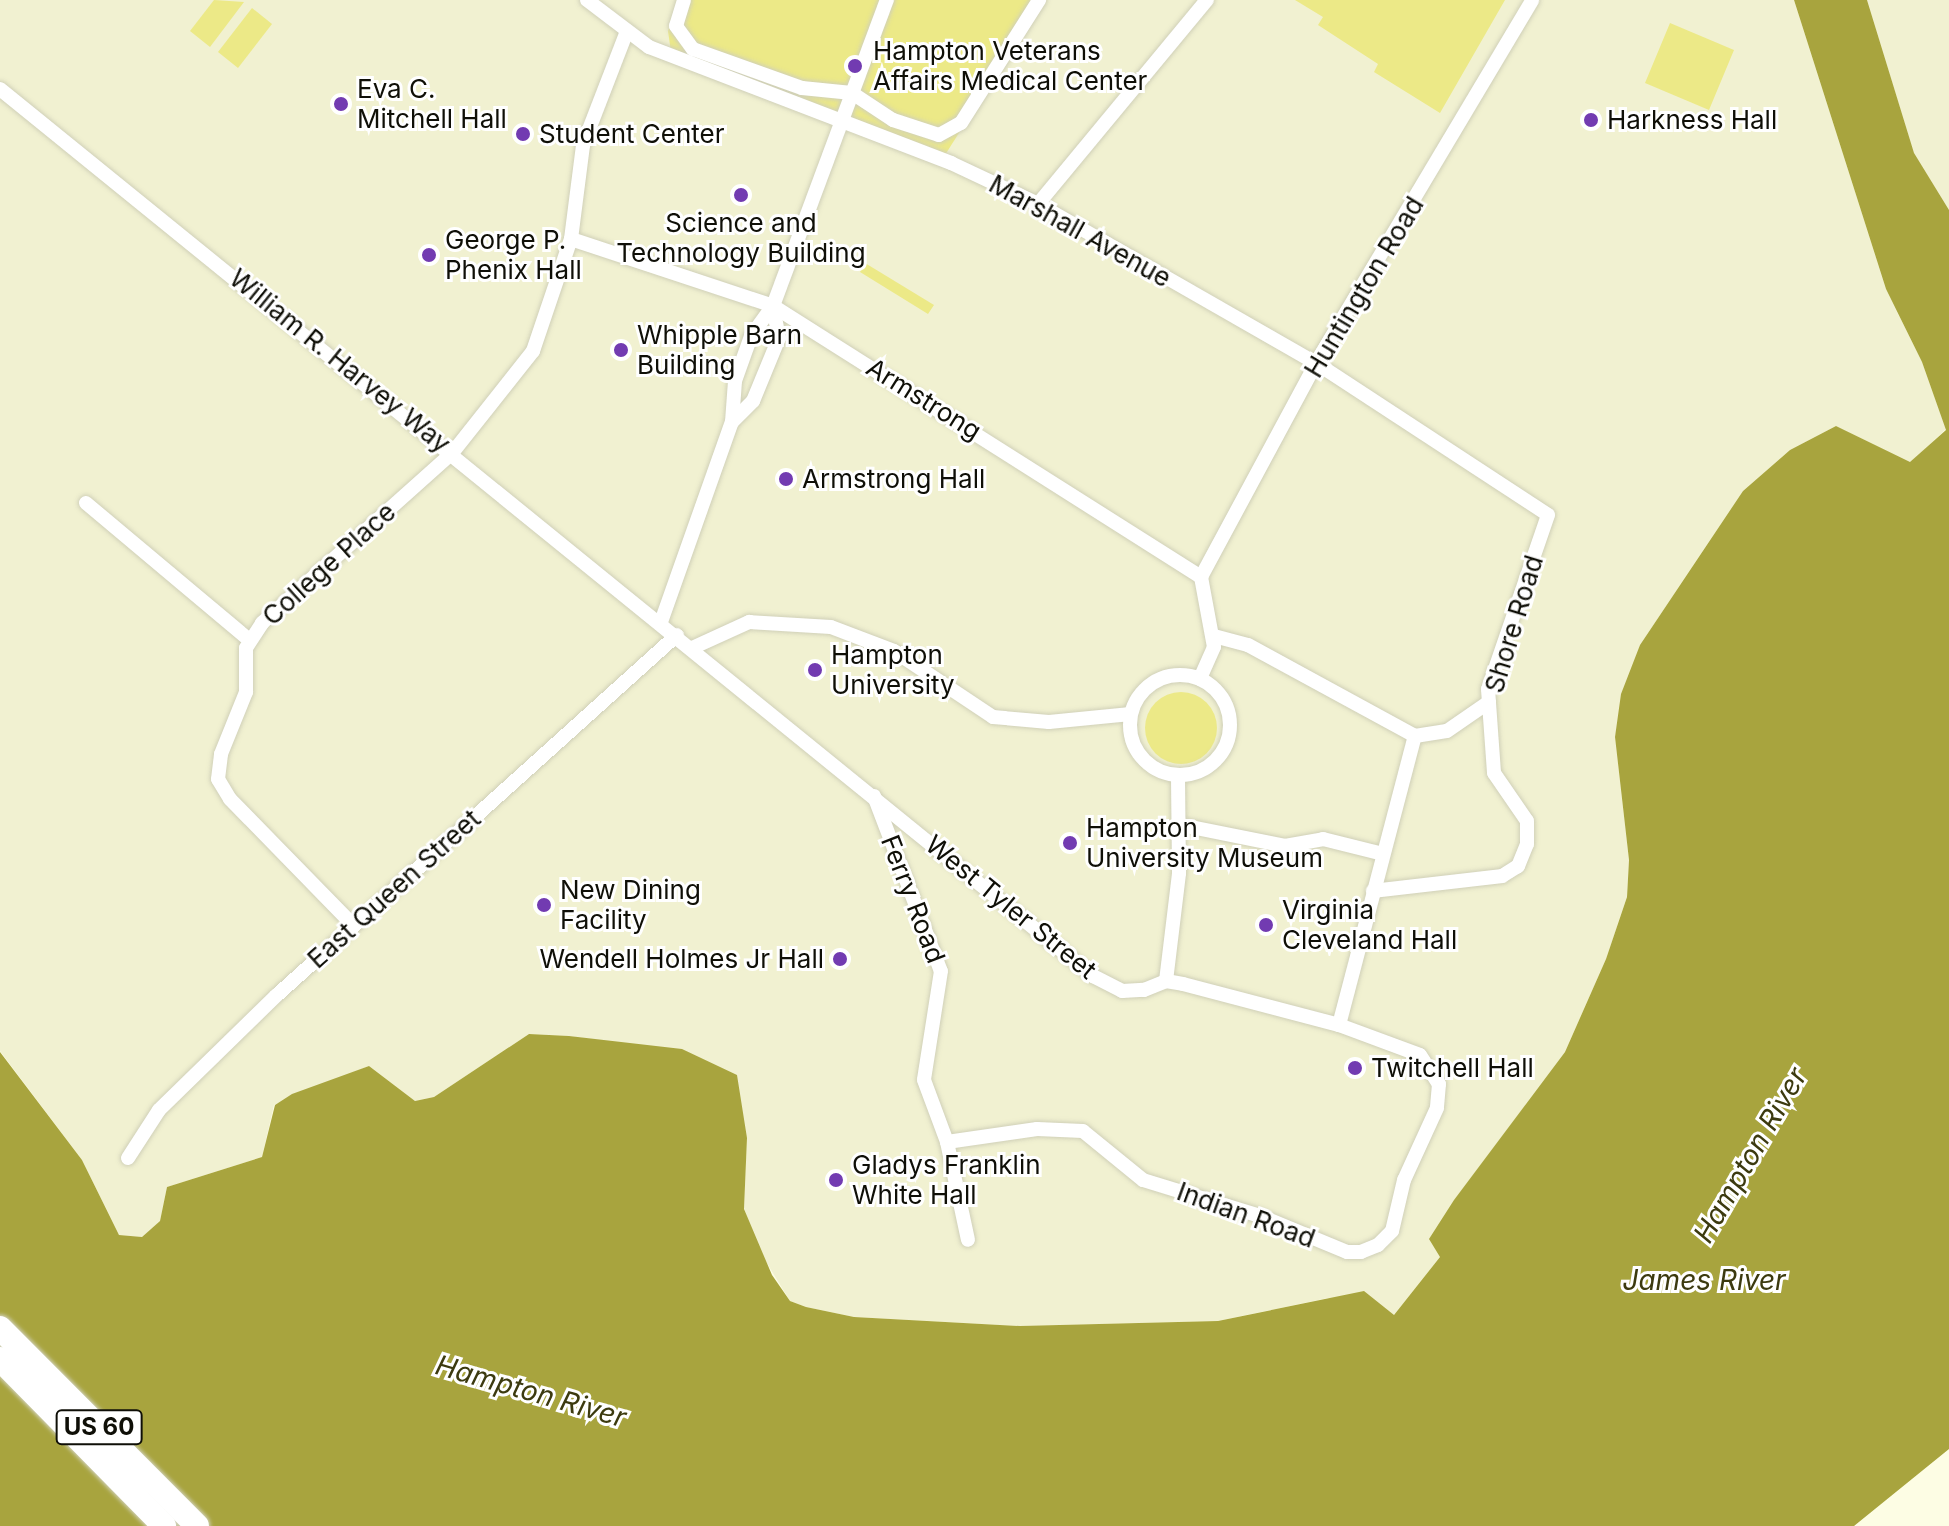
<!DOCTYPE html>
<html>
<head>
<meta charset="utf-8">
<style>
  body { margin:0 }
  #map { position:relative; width:1949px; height:1526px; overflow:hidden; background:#fdfde4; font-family:Inter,sans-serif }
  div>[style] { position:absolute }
  .built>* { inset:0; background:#f1f1d1 }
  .green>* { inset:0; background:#ece987 }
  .round { border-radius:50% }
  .water>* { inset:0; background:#a8a43e }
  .roads { filter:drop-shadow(0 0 2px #d0d0b8) drop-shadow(0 0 2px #d0d0b8) }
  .street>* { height:14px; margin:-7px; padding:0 7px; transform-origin:7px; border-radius:7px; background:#fff }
  .street>.ring { margin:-7px; padding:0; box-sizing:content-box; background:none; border:14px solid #fff; border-radius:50% }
  .primary>* { height:24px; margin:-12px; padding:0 12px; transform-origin:12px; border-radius:12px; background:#fff }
  .dots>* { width:22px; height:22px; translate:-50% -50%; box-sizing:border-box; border:4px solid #fff; border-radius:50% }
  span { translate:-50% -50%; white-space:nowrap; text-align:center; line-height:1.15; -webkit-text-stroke:6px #fff; paint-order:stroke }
  .shield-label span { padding:2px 6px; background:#fff; border:2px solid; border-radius:6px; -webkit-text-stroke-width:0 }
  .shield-label { font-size:24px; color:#0f0f07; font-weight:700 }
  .poi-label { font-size:26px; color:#0f0f07 }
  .left { translate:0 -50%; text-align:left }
  .right { translate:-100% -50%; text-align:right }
  .street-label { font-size:26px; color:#0f0f07 }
  .water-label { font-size:28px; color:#3c3a0f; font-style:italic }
</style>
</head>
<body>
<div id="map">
  <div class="built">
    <i style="clip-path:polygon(0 0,1794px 0,1886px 289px,1922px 362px,1946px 429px,1910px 463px,1836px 426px,1790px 450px,1743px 491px,1640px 645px,1615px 737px,1629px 860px,1627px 897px,1606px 959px,1565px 1052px,1494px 1152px,1440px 1257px,1394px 1315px,1328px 1298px,1218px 1321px,1020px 1326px,854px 1317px,806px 1307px,790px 1301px,754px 1242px,744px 1208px,747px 1138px,621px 1043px,569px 1036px,529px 1034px,434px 1097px,415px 1101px,369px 1066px,316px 1087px,274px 1105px,262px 1157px,167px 1187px,160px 1221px,142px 1237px,119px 1235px,82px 1160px,0 1051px)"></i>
    <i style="clip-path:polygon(1867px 0,1949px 0,1949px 210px,1914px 154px)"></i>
  </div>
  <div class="green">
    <i style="clip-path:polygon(214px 0,244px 2px,210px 47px,190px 31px)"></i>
    <i style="clip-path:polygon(679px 0,1043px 0,945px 155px,671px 52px,668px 31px)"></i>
    <i style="clip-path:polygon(1295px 0,1505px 0,1440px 113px,1374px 72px,1378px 64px,1318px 25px,1323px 17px)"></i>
    <i style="clip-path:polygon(252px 8px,272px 24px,238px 68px,218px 52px)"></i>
    <i style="clip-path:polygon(1670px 23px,1734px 50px,1709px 110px,1645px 83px)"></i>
    <i style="clip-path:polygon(865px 263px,934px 305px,928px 314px,860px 272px)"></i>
    <i class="round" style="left:1145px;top:692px;width:72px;height:72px"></i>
  </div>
  <div class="water">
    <i style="clip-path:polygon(1794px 0,1867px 0,1914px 153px,1949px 210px,1949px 1449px,1854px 1526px,0 1526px,0 1052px,82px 1160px,119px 1235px,142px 1237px,160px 1221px,167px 1187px,262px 1157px,275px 1105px,292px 1094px,369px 1066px,415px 1101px,434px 1097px,529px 1034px,569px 1036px,682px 1049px,737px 1075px,747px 1138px,744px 1209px,772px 1275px,790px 1301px,806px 1307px,854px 1317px,1020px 1326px,1218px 1321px,1364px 1291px,1394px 1315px,1440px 1257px,1429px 1239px,1454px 1200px,1565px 1052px,1606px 959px,1627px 897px,1629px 860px,1615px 737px,1621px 694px,1640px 645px,1743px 491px,1790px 450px,1836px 426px,1910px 462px,1946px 430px,1922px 362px,1886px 289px)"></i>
  </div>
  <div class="roads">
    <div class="street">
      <i style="left:587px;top:0;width:78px;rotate:37.2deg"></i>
      <i style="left:649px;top:47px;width:324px;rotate:21deg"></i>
      <i style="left:951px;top:163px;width:96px;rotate:25.2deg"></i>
      <i style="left:1038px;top:204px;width:320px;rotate:29.8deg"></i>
      <i style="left:1316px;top:363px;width:277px;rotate:33.2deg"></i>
      <i style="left:1548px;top:515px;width:184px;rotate:109deg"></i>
      <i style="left:1488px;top:689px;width:84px;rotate:85.9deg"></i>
      <i style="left:1494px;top:773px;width:58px;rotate:55.5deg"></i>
      <i style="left:1527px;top:821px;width:23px;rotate:90deg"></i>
      <i style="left:1527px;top:844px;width:24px;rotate:112deg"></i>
      <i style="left:1518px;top:866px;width:19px;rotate:148deg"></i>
      <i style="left:1502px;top:876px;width:130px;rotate:173.4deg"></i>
      <i style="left:684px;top:0;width:27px;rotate:107deg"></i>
      <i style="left:676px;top:26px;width:29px;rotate:54deg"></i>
      <i style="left:693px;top:49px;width:116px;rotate:19.7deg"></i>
      <i style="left:802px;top:88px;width:50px;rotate:5.7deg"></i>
      <i style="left:852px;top:93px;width:49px;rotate:33.4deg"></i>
      <i style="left:893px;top:120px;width:48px;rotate:18.1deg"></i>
      <i style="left:939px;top:135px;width:25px;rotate:-29deg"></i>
      <i style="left:961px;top:123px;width:146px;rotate:-57.6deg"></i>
      <i style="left:0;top:89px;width:1408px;rotate:39.06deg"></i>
      <i style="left:1093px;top:976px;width:33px;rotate:27deg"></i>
      <i style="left:1122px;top:991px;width:22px;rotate:-3deg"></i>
      <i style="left:1144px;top:990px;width:24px;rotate:-22deg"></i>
      <i style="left:1166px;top:981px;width:17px;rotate:10deg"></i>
      <i style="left:1183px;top:984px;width:161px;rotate:14.7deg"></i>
      <i style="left:1339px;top:1025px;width:86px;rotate:20.3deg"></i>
      <i style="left:1420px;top:1055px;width:35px;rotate:57deg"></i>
      <i style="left:1439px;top:1084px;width:24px;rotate:95deg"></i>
      <i style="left:1437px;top:1108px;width:79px;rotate:114.6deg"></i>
      <i style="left:1404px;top:1180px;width:52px;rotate:103.2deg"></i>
      <i style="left:1392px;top:1231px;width:20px;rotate:135deg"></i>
      <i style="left:1378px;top:1245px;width:18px;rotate:158deg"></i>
      <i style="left:1361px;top:1252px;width:14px;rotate:180deg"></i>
      <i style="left:1347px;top:1252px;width:94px;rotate:-157.5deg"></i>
      <i style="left:1260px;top:1216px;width:122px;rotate:-162.9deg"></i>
      <i style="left:1143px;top:1180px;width:77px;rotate:-140.8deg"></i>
      <i style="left:1083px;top:1131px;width:46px;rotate:-177.5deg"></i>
      <i style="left:1037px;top:1129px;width:91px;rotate:171.8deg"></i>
      <i style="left:1038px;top:204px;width:265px;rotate:-50.4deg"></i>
      <i style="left:571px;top:239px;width:213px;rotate:18.3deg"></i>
      <i style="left:773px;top:306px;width:507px;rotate:32.34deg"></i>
      <i style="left:1201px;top:577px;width:71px;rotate:79.5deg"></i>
      <i style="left:1214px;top:647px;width:35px;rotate:114deg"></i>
      <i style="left:732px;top:422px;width:30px;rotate:-45deg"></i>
      <i style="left:753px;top:401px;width:68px;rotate:-67.6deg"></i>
      <i style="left:779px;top:338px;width:33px;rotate:-101deg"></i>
      <i style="left:86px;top:503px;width:213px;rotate:40deg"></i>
      <i style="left:1201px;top:577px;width:243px;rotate:-61.7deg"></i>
      <i style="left:1316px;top:363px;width:422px;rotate:-59.2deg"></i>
      <i style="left:661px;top:622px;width:212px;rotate:-70.5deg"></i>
      <i style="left:732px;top:422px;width:41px;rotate:-85.8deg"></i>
      <i style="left:735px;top:381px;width:48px;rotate:-70.4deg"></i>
      <i style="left:751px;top:336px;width:37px;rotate:-54deg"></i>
      <i style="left:773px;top:306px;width:327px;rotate:-69.6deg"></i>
      <i style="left:1214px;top:636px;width:35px;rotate:15deg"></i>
      <i style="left:1248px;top:645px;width:190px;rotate:28.6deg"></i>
      <i style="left:1415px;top:736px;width:32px;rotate:-9deg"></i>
      <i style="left:1447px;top:731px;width:51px;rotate:-34.6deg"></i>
      <i style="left:692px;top:648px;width:63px;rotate:-24.5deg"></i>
      <i style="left:749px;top:622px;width:82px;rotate:3.5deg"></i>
      <i style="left:831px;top:627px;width:67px;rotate:20.9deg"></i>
      <i style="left:894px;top:651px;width:119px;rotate:33.7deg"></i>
      <i style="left:993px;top:717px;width:56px;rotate:5.1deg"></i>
      <i style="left:1049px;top:722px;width:82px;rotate:-5.6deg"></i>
      <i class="ring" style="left:1130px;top:675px;width:86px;height:86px"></i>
      <i style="left:874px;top:796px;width:187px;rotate:69.1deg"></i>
      <i style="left:941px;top:971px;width:110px;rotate:98.9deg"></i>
      <i style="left:924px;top:1080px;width:66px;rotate:69.6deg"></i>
      <i style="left:947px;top:1142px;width:100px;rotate:77.9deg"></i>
      <i style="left:1181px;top:825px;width:106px;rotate:11.4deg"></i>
      <i style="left:1285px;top:846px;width:39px;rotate:-10deg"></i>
      <i style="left:1323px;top:839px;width:62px;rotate:14deg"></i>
      <i style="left:353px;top:925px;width:176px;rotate:-134.3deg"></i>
      <i style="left:230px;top:799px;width:23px;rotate:-121deg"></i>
      <i style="left:218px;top:779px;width:25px;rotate:-83deg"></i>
      <i style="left:221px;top:754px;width:67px;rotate:-68deg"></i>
      <i style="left:246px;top:692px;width:44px;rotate:-90deg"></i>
      <i style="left:246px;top:648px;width:30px;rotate:-57deg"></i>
      <i style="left:262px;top:623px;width:256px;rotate:-41.8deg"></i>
      <i style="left:453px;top:452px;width:129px;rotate:-51.6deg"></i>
      <i style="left:533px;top:351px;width:118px;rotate:-71.3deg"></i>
      <i style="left:571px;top:239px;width:95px;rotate:-82.7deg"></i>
      <i style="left:583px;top:145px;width:122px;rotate:-68.9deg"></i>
      <i style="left:1166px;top:981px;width:109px;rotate:-83.1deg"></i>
      <i style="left:1179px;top:873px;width:97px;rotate:-90.6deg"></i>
      <i style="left:1339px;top:1025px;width:299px;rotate:-75.3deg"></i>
      <i style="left:128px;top:1158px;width:57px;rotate:-57.1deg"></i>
      <i style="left:159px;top:1110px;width:165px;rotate:-44.3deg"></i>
      <i style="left:277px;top:995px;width:538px;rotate:-41.99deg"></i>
    </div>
    <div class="primary">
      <i style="left:0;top:1328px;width:279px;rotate:45.1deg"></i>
      <i style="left:0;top:1359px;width:234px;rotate:45.5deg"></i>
    </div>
  </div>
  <div class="dots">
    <i style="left:855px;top:66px;background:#723bb1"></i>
    <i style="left:341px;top:104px;background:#723bb1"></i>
    <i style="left:1591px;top:120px;background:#723bb1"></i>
    <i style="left:523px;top:134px;background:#723bb1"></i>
    <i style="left:741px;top:195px;background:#723bb1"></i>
    <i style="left:429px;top:255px;background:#723bb1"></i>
    <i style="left:621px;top:350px;background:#723bb1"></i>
    <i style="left:786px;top:479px;background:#723bb1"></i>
    <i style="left:815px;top:670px;background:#723bb1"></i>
    <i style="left:1070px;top:843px;background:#723bb1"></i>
    <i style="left:544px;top:905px;background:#723bb1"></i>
    <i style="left:1266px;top:925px;background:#723bb1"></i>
    <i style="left:840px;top:959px;background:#723bb1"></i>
    <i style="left:1355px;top:1068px;background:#723bb1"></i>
    <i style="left:836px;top:1180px;background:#723bb1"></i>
  </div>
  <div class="shield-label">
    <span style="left:99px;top:1427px">US 60</span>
  </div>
  <div class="poi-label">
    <span class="left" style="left:873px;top:66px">Hampton Veterans<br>Affairs Medical Center</span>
    <span class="left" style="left:357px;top:104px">Eva C.<br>Mitchell Hall</span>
    <span class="left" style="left:1607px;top:120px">Harkness Hall</span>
    <span class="left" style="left:539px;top:134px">Student Center</span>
    <span style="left:741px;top:238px">Science and<br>Technology Building</span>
    <span class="left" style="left:445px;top:255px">George P.<br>Phenix Hall</span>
    <span class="left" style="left:637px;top:350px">Whipple Barn<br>Building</span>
    <span class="left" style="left:802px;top:479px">Armstrong Hall</span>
    <span class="left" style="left:831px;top:670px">Hampton<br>University</span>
    <span class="left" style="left:1086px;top:843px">Hampton<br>University Museum</span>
    <span class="left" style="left:560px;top:905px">New Dining<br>Facility</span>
    <span class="left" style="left:1282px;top:925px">Virginia<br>Cleveland Hall</span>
    <span class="right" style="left:824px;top:959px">Wendell Holmes Jr Hall</span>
    <span class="left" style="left:1371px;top:1068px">Twitchell Hall</span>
    <span class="left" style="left:852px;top:1180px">Gladys Franklin<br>White Hall</span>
  </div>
  <div class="street-label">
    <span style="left:1080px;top:231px;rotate:29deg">Marshall Avenue</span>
    <span style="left:1364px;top:287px;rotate:-59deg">Huntington Road</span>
    <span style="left:340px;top:361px;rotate:39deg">William R. Harvey Way</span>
    <span style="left:924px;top:399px;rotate:32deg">Armstrong</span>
    <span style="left:329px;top:564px;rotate:-42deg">College Place</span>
    <span style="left:1514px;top:624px;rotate:-73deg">Shore Road</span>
    <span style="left:394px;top:889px;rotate:-42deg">East Queen Street</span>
    <span style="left:913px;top:899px;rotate:69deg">Ferry Road</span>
    <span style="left:1011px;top:907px;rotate:39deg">West Tyler Street</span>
    <span style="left:1246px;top:1215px;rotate:20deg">Indian Road</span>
  </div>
  <div class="water-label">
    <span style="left:1750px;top:1155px;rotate:-60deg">Hampton River</span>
    <span style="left:1704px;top:1280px">James River</span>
    <span style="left:531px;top:1391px;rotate:16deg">Hampton River</span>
  </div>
</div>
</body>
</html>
